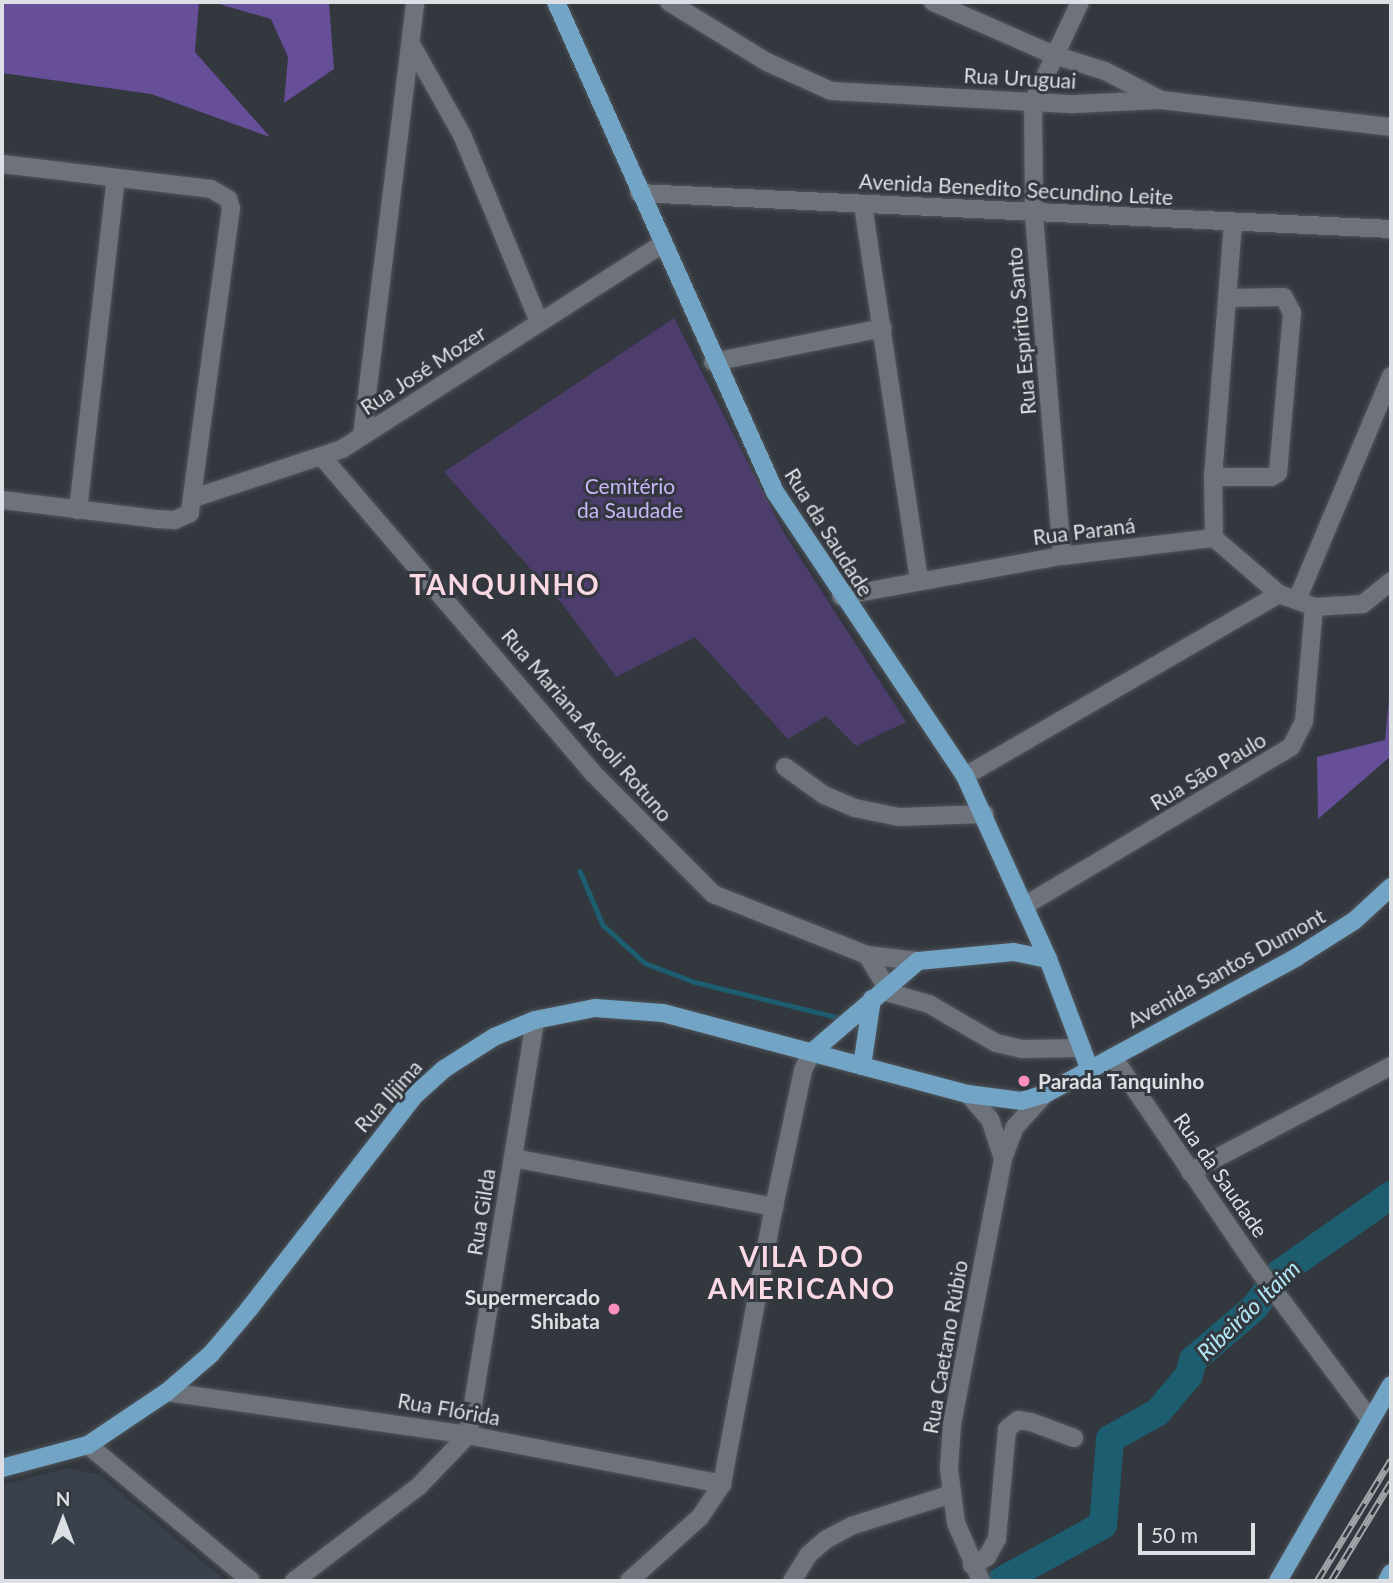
<!DOCTYPE html>
<html>
<head>
<meta charset="utf-8">
<style>
  body { margin:0 }
  #map { position:relative; width:1393px; height:1583px; overflow:hidden; background:#33373e; font-family:Lato,sans-serif }
  div>[style] { position:absolute }
  .built>* { inset:0; background:#39414d }
  .green>* { inset:0; background:#4c3d6d }
  .forest>* { inset:0; background:#664e98 }
  .stream>* { height:4.5px; margin:-2.25px; padding:0 2.25px; transform-origin:2.25px; border-radius:2.25px; background:#1c5e70 }
  .river>* { height:28px; margin:-14px; padding:0 14px; transform-origin:14px; border-radius:14px; background:#1c5e70 }
  .roads { filter:drop-shadow(0 0 2px #50555a) drop-shadow(0 0 2px #50555a) }
  .minor>* { height:18px; margin:-9px; padding:0 9px; transform-origin:9px; border-radius:9px; background:#6e737b }
  .major>* { height:18px; margin:-9px; padding:0 9px; transform-origin:9px; border-radius:9px; background:#72a4c6 }
  .rail>* { height:7px; margin-top:-3.5px; transform-origin:0; background:repeating-linear-gradient(90deg,#33373e 0 13px,#a2a5aa 0 26px); box-sizing:border-box; border-block:2px solid #a2a5aa }
  .dots>* { width:19px; height:19px; translate:-50% -50%; box-sizing:border-box; border:4px solid #33373e; border-radius:50% }
  span { translate:-50% -50%; white-space:nowrap; text-align:center; line-height:1.15; -webkit-text-stroke:6px #33373e; paint-order:stroke }
  .street-label { font-size:21px; color:#dcdfe3 }
  .park-label { font-size:21px; color:#c8b7f6 }
  .poi-label { font-size:21px; color:#dcdfe3; font-weight:700 }
  .left { translate:0 -50%; text-align:left }
  .right { translate:-100% -50%; text-align:right }
  .water-label { font-size:23px; color:#b2e7f8; font-style:italic }
  .district-label { font-size:28px; color:#fad9e5; font-weight:700; letter-spacing:2px }
  .frame { position:absolute; inset:0; border:4px solid #dcdfe3; pointer-events:none }
  .north { position:absolute; left:28px; top:1485px; width:70px; height:70px; -webkit-text-stroke:5px #33373e; paint-order:stroke; rotate:0deg; font-size:19px; font-weight:700; line-height:28px; text-align:center; color:#dcdfe3 }
  .north::after { content:''; display:block; margin:auto; width:24px; height:32px; background:#dcdfe3; clip-path:polygon(50% 0,100% 100%,50% 72%,0 100%) }
  .scale { position:absolute; left:1138px; top:1523px; width:117px; height:32px; box-sizing:border-box; border:4px solid #dcdfe3; border-top:0; padding-left:9px; font-size:21px; line-height:24px; white-space:nowrap; color:#dcdfe3; -webkit-text-stroke:5px #33373e; paint-order:stroke }
</style>
</head>
<body>
<div id="map">
  <div class="built">
    <i style="clip-path:polygon(67px 1468px,100px 1475px,226px 1581px,2px 1581px,2px 1485px)"></i>
  </div>
  <div class="green">
    <i style="clip-path:polygon(674px 318px,784px 533px,906px 722px,856px 746px,826px 716px,788px 739px,695px 637px,616px 677px,564px 606px,444px 472px)"></i>
  </div>
  <div class="forest">
    <i style="clip-path:polygon(2px 2px,199px 2px,195px 52px,270px 137px,151px 94px,2px 73px)"></i>
    <i style="clip-path:polygon(212px 2px,329px 2px,334px 69px,284px 103px,288px 57px,271px 19px)"></i>
    <i style="clip-path:polygon(1391px 678px,1391px 756px,1318px 819px,1317px 757px,1385px 740px)"></i>
  </div>
  <div class="stream">
    <i style="left:580px;top:871px;width:59px;rotate:66.9deg"></i>
    <i style="left:603px;top:925px;width:57px;rotate:42.1deg"></i>
    <i style="left:645px;top:963px;width:53px;rotate:20.8deg"></i>
    <i style="left:695px;top:982px;width:150px;rotate:13.9deg"></i>
  </div>
  <div class="river">
    <i style="left:1001px;top:1581px;width:116px;rotate:-28.8deg"></i>
    <i style="left:1103px;top:1525px;width:86px;rotate:-85.3deg"></i>
    <i style="left:1110px;top:1439px;width:55px;rotate:-29.4deg"></i>
    <i style="left:1158px;top:1412px;width:48px;rotate:-50deg"></i>
    <i style="left:1189px;top:1375px;width:16px;rotate:-75deg"></i>
    <i style="left:1193px;top:1360px;width:82px;rotate:-40.5deg"></i>
    <i style="left:1255px;top:1307px;width:42px;rotate:-53.7deg"></i>
    <i style="left:1280px;top:1273px;width:136px;rotate:-35.1deg"></i>
  </div>
  <div class="roads">
    <div class="minor">
      <i style="left:669px;top:2px;width:115px;rotate:31.5deg"></i>
      <i style="left:767px;top:62px;width:70px;rotate:24.4deg"></i>
      <i style="left:831px;top:91px;width:243px;rotate:3.1deg"></i>
      <i style="left:1074px;top:104px;width:87px;rotate:-2.6deg"></i>
      <i style="left:1161px;top:100px;width:232px;rotate:6.7deg"></i>
      <i style="left:933px;top:2px;width:132px;rotate:23.7deg"></i>
      <i style="left:1054px;top:55px;width:53px;rotate:17.4deg"></i>
      <i style="left:1105px;top:71px;width:63px;rotate:27.4deg"></i>
      <i style="left:411px;top:44px;width:104px;rotate:60.7deg"></i>
      <i style="left:462px;top:135px;width:202px;rotate:67.6deg"></i>
      <i style="left:2px;top:164px;width:210px;rotate:6.8deg"></i>
      <i style="left:211px;top:189px;width:20px;rotate:30deg"></i>
      <i style="left:228px;top:199px;width:9px;rotate:72deg"></i>
      <i style="left:231px;top:208px;width:308px;rotate:97.7deg"></i>
      <i style="left:190px;top:513px;width:17px;rotate:155deg"></i>
      <i style="left:175px;top:520px;width:18px;rotate:-177deg"></i>
      <i style="left:157px;top:519px;width:156px;rotate:-173deg"></i>
      <i style="left:639px;top:193px;width:753px;rotate:2.74deg"></i>
      <i style="left:863px;top:205px;width:378px;rotate:81.5deg"></i>
      <i style="left:713px;top:362px;width:173px;rotate:-11.3deg"></i>
      <i style="left:362px;top:436px;width:437px;rotate:-83deg"></i>
      <i style="left:323px;top:458px;width:413px;rotate:49.4deg"></i>
      <i style="left:592px;top:772px;width:172px;rotate:45.2deg"></i>
      <i style="left:713px;top:894px;width:166px;rotate:21.6deg"></i>
      <i style="left:867px;top:955px;width:51px;rotate:6.7deg"></i>
      <i style="left:1213px;top:477px;width:58px"></i>
      <i style="left:1271px;top:477px;width:8px;rotate:-30deg"></i>
      <i style="left:1278px;top:473px;width:161px;rotate:-85deg"></i>
      <i style="left:1292px;top:313px;width:18px;rotate:-117deg"></i>
      <i style="left:1284px;top:297px;width:56px;rotate:179deg"></i>
      <i style="left:194px;top:498px;width:156px;rotate:-18.3deg"></i>
      <i style="left:342px;top:449px;width:379px;rotate:-32.6deg"></i>
      <i style="left:78px;top:510px;width:333px;rotate:-83.5deg"></i>
      <i style="left:1214px;top:538px;width:61px;rotate:-90.9deg"></i>
      <i style="left:1213px;top:477px;width:255px;rotate:-85.5deg"></i>
      <i style="left:1062px;top:556px;width:343px;rotate:-94.7deg"></i>
      <i style="left:1034px;top:214px;width:112px;rotate:-90.5deg"></i>
      <i style="left:1033px;top:102px;width:110px;rotate:-64.8deg"></i>
      <i style="left:841px;top:596px;width:225px;rotate:-10.3deg"></i>
      <i style="left:1062px;top:556px;width:153px;rotate:-6.8deg"></i>
      <i style="left:1214px;top:538px;width:86px;rotate:40.7deg"></i>
      <i style="left:1279px;top:594px;width:37px;rotate:20deg"></i>
      <i style="left:1314px;top:607px;width:49px;rotate:-3.5deg"></i>
      <i style="left:1363px;top:604px;width:36px;rotate:-39deg"></i>
      <i style="left:1297px;top:600px;width:243px;rotate:-67.2deg"></i>
      <i style="left:785px;top:767px;width:48px;rotate:35.7deg"></i>
      <i style="left:824px;top:795px;width:34px;rotate:23deg"></i>
      <i style="left:855px;top:808px;width:45px;rotate:11.6deg"></i>
      <i style="left:899px;top:817px;width:86px;rotate:-2deg"></i>
      <i style="left:965px;top:776px;width:363px;rotate:-30.1deg"></i>
      <i style="left:1024px;top:906px;width:311px;rotate:-30.8deg"></i>
      <i style="left:1291px;top:747px;width:29px;rotate:-63deg"></i>
      <i style="left:1304px;top:721px;width:114px;rotate:-85deg"></i>
      <i style="left:867px;top:955px;width:44px;rotate:58.8deg"></i>
      <i style="left:890px;top:993px;width:41px;rotate:15.8deg"></i>
      <i style="left:929px;top:1004px;width:78px;rotate:30.2deg"></i>
      <i style="left:996px;top:1043px;width:27px;rotate:13deg"></i>
      <i style="left:1022px;top:1049px;width:60px;rotate:-1deg"></i>
      <i style="left:1113px;top:1057px;width:252px;rotate:55.7deg"></i>
      <i style="left:1255px;top:1265px;width:191px;rotate:53.3deg"></i>
      <i style="left:968px;top:1094px;width:33px;rotate:49deg"></i>
      <i style="left:990px;top:1119px;width:38px;rotate:72deg"></i>
      <i style="left:513px;top:1158px;width:266px;rotate:10.6deg"></i>
      <i style="left:1190px;top:1172px;width:227px;rotate:-27.8deg"></i>
      <i style="left:167px;top:1392px;width:304px;rotate:8.1deg"></i>
      <i style="left:468px;top:1435px;width:259px;rotate:10.9deg"></i>
      <i style="left:88px;top:1445px;width:212px;rotate:39.8deg"></i>
      <i style="left:972px;top:1565px;width:17px;rotate:-28deg"></i>
      <i style="left:987px;top:1557px;width:21px;rotate:-61deg"></i>
      <i style="left:997px;top:1539px;width:110px;rotate:-84.8deg"></i>
      <i style="left:1007px;top:1429px;width:14px;rotate:-39deg"></i>
      <i style="left:1018px;top:1420px;width:13px;rotate:9deg"></i>
      <i style="left:1031px;top:1422px;width:46px;rotate:20.4deg"></i>
      <i style="left:294px;top:1581px;width:157px;rotate:-37.2deg"></i>
      <i style="left:419px;top:1486px;width:71px;rotate:-46.1deg"></i>
      <i style="left:468px;top:1435px;width:420px;rotate:-80.8deg"></i>
      <i style="left:629px;top:1581px;width:96px;rotate:-42deg"></i>
      <i style="left:700px;top:1517px;width:40px;rotate:-56deg"></i>
      <i style="left:722px;top:1484px;width:282px;rotate:-79.4deg"></i>
      <i style="left:774px;top:1207px;width:140px;rotate:-78deg"></i>
      <i style="left:803px;top:1070px;width:20px;rotate:-63deg"></i>
      <i style="left:792px;top:1581px;width:31px;rotate:-58deg"></i>
      <i style="left:808px;top:1555px;width:23px;rotate:-41deg"></i>
      <i style="left:825px;top:1540px;width:30px;rotate:-28deg"></i>
      <i style="left:851px;top:1526px;width:105px;rotate:-17.7deg"></i>
      <i style="left:981px;top:1581px;width:63px;rotate:-113.3deg"></i>
      <i style="left:956px;top:1523px;width:54px;rotate:-97.4deg"></i>
      <i style="left:949px;top:1469px;width:45px;rotate:-86.2deg"></i>
      <i style="left:952px;top:1424px;width:271px;rotate:-79.1deg"></i>
      <i style="left:1003px;top:1158px;width:33px;rotate:-69deg"></i>
      <i style="left:1015px;top:1127px;width:45px;rotate:-47.7deg"></i>
    </div>
    <div class="major">
      <i style="left:556px;top:2px;width:537px;rotate:65.92deg"></i>
      <i style="left:775px;top:492px;width:342px;rotate:56.2deg"></i>
      <i style="left:965px;top:776px;width:201px;rotate:65.6deg"></i>
      <i style="left:1048px;top:959px;width:119px;rotate:69.3deg"></i>
      <i style="left:812px;top:1052px;width:140px;rotate:-40.6deg"></i>
      <i style="left:918px;top:961px;width:96px;rotate:-5.4deg"></i>
      <i style="left:1014px;top:952px;width:35px;rotate:12deg"></i>
      <i style="left:862px;top:1066px;width:68px;rotate:-81.5deg"></i>
      <i style="left:2px;top:1468px;width:89px;rotate:-15deg"></i>
      <i style="left:88px;top:1445px;width:95px;rotate:-33.9deg"></i>
      <i style="left:167px;top:1392px;width:58px;rotate:-40.8deg"></i>
      <i style="left:211px;top:1354px;width:59px;rotate:-49.8deg"></i>
      <i style="left:249px;top:1309px;width:269px;rotate:-52.2deg"></i>
      <i style="left:414px;top:1096px;width:40px;rotate:-42deg"></i>
      <i style="left:444px;top:1069px;width:59px;rotate:-32.6deg"></i>
      <i style="left:494px;top:1037px;width:44px;rotate:-22.5deg"></i>
      <i style="left:535px;top:1020px;width:61px;rotate:-11.3deg"></i>
      <i style="left:595px;top:1008px;width:68px;rotate:4.2deg"></i>
      <i style="left:663px;top:1013px;width:316px;rotate:14.9deg"></i>
      <i style="left:968px;top:1094px;width:53px;rotate:7.5deg"></i>
      <i style="left:1021px;top:1101px;width:25px;rotate:-16deg"></i>
      <i style="left:1045px;top:1094px;width:287px;rotate:-28.5deg"></i>
      <i style="left:1297px;top:957px;width:67px;rotate:-32.3deg"></i>
      <i style="left:1354px;top:921px;width:50px;rotate:-42.6deg"></i>
      <i style="left:1278px;top:1581px;width:226px;rotate:-60deg"></i>
      <i style="left:1387px;top:1581px;width:9px;rotate:-63deg"></i>
    </div>
  </div>
  <div class="rail">
    <i style="left:1317px;top:1581px;width:142px;rotate:-58.6deg"></i>
    <i style="left:1331px;top:1581px;width:116px;rotate:-58.8deg"></i>
  </div>
  <div class="dots">
    <i style="left:1024px;top:1081px;background:#fe8ebe"></i>
    <i style="left:614px;top:1309px;background:#fe8ebe"></i>
  </div>
  <div class="street-label">
    <span style="left:1020px;top:78px;rotate:3deg">Rua Uruguai</span>
    <span style="left:1016px;top:189px;rotate:3deg">Avenida Benedito Secundino Leite</span>
    <span style="left:1021px;top:331px;rotate:-95deg">Rua Espírito Santo</span>
    <span style="left:423px;top:370px;rotate:-33deg">Rua José Mozer</span>
    <span style="left:1084px;top:531px;rotate:-7deg">Rua Paraná</span>
    <span style="left:829px;top:532px;rotate:58deg">Rua da Saudade</span>
    <span style="left:587px;top:725px;rotate:49deg">Rua Mariana Ascoli Rotuno</span>
    <span style="left:1208px;top:771px;rotate:-31deg">Rua São Paulo</span>
    <span style="left:1226px;top:968px;rotate:-29deg">Avenida Santos Dumont</span>
    <span style="left:388px;top:1096px;rotate:-48deg">Rua Iljima</span>
    <span style="left:1221px;top:1175px;rotate:55deg">Rua da Saudade</span>
    <span style="left:481px;top:1212px;rotate:-81deg">Rua Gilda</span>
    <span style="left:945px;top:1347px;rotate:-80deg">Rua Caetano Rúbio</span>
    <span style="left:449px;top:1409px;rotate:10deg">Rua Flórida</span>
  </div>
  <div class="park-label">
    <span style="left:630px;top:498px">Cemitério<br>da Saudade</span>
  </div>
  <div class="poi-label">
    <span class="left" style="left:1038px;top:1081px">Parada Tanquinho</span>
    <span class="right" style="left:600px;top:1309px">Supermercado<br>Shibata</span>
  </div>
  <div class="water-label">
    <span style="left:1248px;top:1310px;rotate:-44deg">Ribeirão Itaim</span>
  </div>
  <div class="district-label">
    <span style="left:505px;top:584px">TANQUINHO</span>
    <span style="left:802px;top:1272px">VILA DO<br>AMERICANO</span>
  </div>
  <div class="frame"></div>
  <div class="north">N</div>
  <div class="scale">50 m</div>
</div>
</body>
</html>
